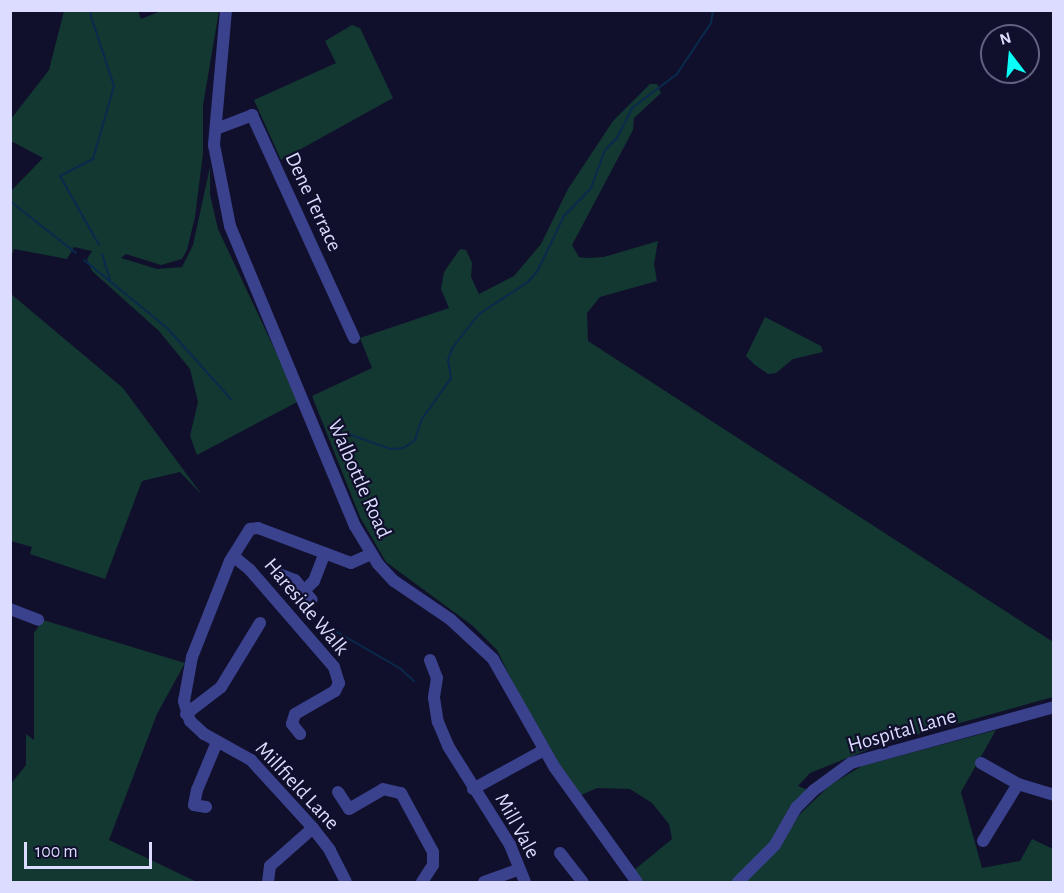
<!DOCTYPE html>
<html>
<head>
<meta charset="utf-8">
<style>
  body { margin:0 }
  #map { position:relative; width:1064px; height:893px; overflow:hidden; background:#11102c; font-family:"Alegreya Sans",sans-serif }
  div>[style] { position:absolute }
  .green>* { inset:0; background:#133731 }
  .stream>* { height:2px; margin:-1px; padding:0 1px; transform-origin:1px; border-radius:1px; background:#092a4d }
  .minor>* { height:12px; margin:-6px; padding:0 6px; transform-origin:6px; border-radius:6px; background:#3a418d }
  span { translate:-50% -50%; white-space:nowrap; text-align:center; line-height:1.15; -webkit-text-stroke:4.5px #11102c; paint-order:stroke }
  .street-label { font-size:21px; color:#dbdcff }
  .frame { position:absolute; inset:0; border:12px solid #dbdcff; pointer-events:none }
  .north { position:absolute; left:980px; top:24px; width:60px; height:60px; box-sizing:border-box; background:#11102c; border:2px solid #626280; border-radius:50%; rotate:344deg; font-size:16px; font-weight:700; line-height:24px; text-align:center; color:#dbdcff }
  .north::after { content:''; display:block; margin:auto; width:21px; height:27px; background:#07fff7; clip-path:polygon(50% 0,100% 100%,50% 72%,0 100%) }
  .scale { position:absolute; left:24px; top:842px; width:128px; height:27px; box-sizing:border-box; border:3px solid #dbdcff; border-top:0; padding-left:8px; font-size:18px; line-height:21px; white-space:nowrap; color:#dbdcff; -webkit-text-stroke:4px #11102c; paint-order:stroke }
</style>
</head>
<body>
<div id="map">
  <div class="green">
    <i style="clip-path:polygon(64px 11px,138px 11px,141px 19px,161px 11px,219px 11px,203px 105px,203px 153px,195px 217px,187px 250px,182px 259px,161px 265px,126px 254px,121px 258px,157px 269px,182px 267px,193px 245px,210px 167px,210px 195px,218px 229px,299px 401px,197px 455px,190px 436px,198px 402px,190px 369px,159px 331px,92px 271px,87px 259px,92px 251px,74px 247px,67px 259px,14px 249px,11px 258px,11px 191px,43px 158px,11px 141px,11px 119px,49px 70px)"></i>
    <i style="clip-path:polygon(352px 25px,360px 28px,393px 98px,281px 160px,254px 100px,336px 63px,325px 41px)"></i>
    <i style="clip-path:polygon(650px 84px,657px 84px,661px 93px,634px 118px,633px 130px,572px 245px,579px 257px,586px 258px,604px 257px,658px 241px,654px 264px,657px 281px,600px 297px,587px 313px,588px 341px,1053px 642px,1053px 697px,877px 746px,810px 773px,798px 786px,808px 790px,773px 841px,733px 882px,642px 882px,633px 871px,672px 839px,669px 824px,652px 803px,630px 789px,597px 788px,579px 796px,537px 732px,497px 650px,473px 626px,386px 562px,360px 517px,312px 396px,372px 368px,360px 338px,449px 308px,441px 289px,444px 272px,460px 249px,466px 250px,472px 263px,471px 277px,479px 294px,514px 276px,541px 244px,568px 189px,613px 121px)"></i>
    <i style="clip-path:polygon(11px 294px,123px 388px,202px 495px,180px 472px,142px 481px,105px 579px,30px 554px,32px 547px,11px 541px)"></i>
    <i style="clip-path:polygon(765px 317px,821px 346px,823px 352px,793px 359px,776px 373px,768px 374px,755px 365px,746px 356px)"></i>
    <i style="clip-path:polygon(43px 620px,185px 663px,157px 714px,109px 840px,197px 882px,11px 882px,10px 785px,26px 765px,26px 734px,34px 740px,34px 633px)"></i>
    <i style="clip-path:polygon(996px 730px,961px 792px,982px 868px,1020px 861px,1032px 839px,1053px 849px,1053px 882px,745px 882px,776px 852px,800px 814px,830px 785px,862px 766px)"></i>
  </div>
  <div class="stream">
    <i style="left:89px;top:10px;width:80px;rotate:71.8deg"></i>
    <i style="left:114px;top:86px;width:76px;rotate:106deg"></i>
    <i style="left:93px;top:159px;width:37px;rotate:153deg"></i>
    <i style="left:60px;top:176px;width:79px;rotate:60.5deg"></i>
    <i style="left:10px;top:201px;width:84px;rotate:38.2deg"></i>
    <i style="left:102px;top:254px;width:27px;rotate:73deg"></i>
    <i style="left:84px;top:260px;width:107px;rotate:39.3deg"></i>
    <i style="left:167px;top:328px;width:96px;rotate:48deg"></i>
    <i style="left:337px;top:437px;width:11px;rotate:-15deg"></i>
    <i style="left:348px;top:434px;width:46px;rotate:19.2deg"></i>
    <i style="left:391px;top:449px;width:13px;rotate:-4deg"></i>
    <i style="left:404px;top:448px;width:14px;rotate:-36deg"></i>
    <i style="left:415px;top:440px;width:22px;rotate:-72deg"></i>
    <i style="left:422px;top:419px;width:50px;rotate:-54.7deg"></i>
    <i style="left:451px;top:378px;width:18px;rotate:-99deg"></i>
    <i style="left:448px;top:360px;width:14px;rotate:-69deg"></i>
    <i style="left:453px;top:347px;width:42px;rotate:-51.8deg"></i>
    <i style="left:479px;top:314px;width:59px;rotate:-33.1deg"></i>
    <i style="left:528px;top:282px;width:16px;rotate:-50deg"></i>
    <i style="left:538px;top:270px;width:60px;rotate:-64.3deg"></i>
    <i style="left:564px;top:216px;width:39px;rotate:-46deg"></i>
    <i style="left:591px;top:188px;width:40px;rotate:-69.8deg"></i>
    <i style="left:605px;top:150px;width:17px;rotate:-45deg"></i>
    <i style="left:617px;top:138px;width:34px;rotate:-63deg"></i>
    <i style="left:632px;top:108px;width:56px;rotate:-37.1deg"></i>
    <i style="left:677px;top:74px;width:61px;rotate:-56.3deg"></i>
    <i style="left:711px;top:23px;width:13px;rotate:-81deg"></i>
    <i style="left:337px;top:632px;width:74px;rotate:30deg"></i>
    <i style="left:401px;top:669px;width:18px;rotate:43deg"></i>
  </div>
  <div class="minor">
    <i style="left:226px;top:10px;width:136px;rotate:95.1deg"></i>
    <i style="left:214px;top:145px;width:83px;rotate:78.8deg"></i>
    <i style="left:230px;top:226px;width:325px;rotate:67.4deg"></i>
    <i style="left:355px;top:526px;width:44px;rotate:58.8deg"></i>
    <i style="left:378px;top:564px;width:23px;rotate:47deg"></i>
    <i style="left:394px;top:581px;width:68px;rotate:34.2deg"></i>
    <i style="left:450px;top:619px;width:59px;rotate:42.9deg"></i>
    <i style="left:493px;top:659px;width:125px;rotate:60.4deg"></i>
    <i style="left:555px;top:768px;width:140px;rotate:54.3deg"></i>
    <i style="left:216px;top:129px;width:39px;rotate:-21deg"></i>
    <i style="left:252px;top:115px;width:245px;rotate:65.4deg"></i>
    <i style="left:233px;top:556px;width:22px;rotate:39deg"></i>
    <i style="left:250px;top:570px;width:128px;rotate:49.1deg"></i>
    <i style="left:334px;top:667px;width:17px;rotate:73deg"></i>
    <i style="left:339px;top:683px;width:9px;rotate:117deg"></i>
    <i style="left:335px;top:691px;width:46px;rotate:150.1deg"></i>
    <i style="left:295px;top:714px;width:10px;rotate:107deg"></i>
    <i style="left:292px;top:724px;width:13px;rotate:51deg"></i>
    <i style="left:279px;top:574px;width:17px;rotate:21deg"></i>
    <i style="left:295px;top:580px;width:26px;rotate:50deg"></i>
    <i style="left:304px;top:591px;width:14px;rotate:-45deg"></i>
    <i style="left:314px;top:581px;width:30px;rotate:-69deg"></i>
    <i style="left:10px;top:609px;width:30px;rotate:21deg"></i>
    <i style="left:430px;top:660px;width:19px;rotate:69deg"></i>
    <i style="left:437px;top:678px;width:20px;rotate:99deg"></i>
    <i style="left:434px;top:698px;width:24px;rotate:81deg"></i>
    <i style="left:438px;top:722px;width:26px;rotate:67deg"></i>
    <i style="left:448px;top:746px;width:117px;rotate:57.9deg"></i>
    <i style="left:510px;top:845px;width:40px;rotate:68deg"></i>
    <i style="left:186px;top:714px;width:44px;rotate:-37.6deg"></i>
    <i style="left:221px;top:687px;width:75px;rotate:-58.6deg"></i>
    <i style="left:981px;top:763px;width:43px;rotate:29.6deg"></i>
    <i style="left:1018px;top:784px;width:38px;rotate:17deg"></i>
    <i style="left:473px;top:789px;width:81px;rotate:-28.8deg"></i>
    <i style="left:338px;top:792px;width:20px;rotate:57deg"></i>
    <i style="left:349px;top:809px;width:39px;rotate:-30deg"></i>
    <i style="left:383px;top:789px;width:18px;rotate:13deg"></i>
    <i style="left:401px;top:793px;width:67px;rotate:61.5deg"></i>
    <i style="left:433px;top:852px;width:13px;rotate:90deg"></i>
    <i style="left:433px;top:865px;width:20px;rotate:123deg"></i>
    <i style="left:206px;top:807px;width:12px;rotate:-171deg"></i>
    <i style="left:194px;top:805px;width:15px;rotate:-79deg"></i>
    <i style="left:197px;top:790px;width:52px;rotate:-67.4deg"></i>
    <i style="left:983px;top:841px;width:67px;rotate:-58.4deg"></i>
    <i style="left:560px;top:853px;width:37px;rotate:52deg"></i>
    <i style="left:268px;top:882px;width:16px;rotate:-83deg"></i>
    <i style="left:270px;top:866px;width:57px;rotate:-41.5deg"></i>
    <i style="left:346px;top:882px;width:36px;rotate:-117deg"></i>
    <i style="left:330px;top:850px;width:28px;rotate:-128deg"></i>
    <i style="left:313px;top:828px;width:92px;rotate:-132.4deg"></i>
    <i style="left:251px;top:760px;width:54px;rotate:-151deg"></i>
    <i style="left:204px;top:734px;width:19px;rotate:-137deg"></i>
    <i style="left:190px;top:721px;width:21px;rotate:-107deg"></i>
    <i style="left:184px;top:701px;width:45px;rotate:-79.7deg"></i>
    <i style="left:192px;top:657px;width:103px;rotate:-68.4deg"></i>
    <i style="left:230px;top:561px;width:38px;rotate:-58deg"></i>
    <i style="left:250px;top:529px;width:8px;rotate:-7deg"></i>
    <i style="left:258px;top:528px;width:99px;rotate:20.6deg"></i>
    <i style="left:351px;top:563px;width:22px;rotate:-24deg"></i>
    <i style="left:484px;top:882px;width:37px;rotate:-20deg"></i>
    <i style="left:738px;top:882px;width:52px;rotate:-45deg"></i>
    <i style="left:775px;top:845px;width:43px;rotate:-60.4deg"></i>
    <i style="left:796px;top:808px;width:25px;rotate:-45deg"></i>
    <i style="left:814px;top:790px;width:46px;rotate:-36.1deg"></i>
    <i style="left:851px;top:763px;width:211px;rotate:-15.4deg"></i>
  </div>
  <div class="street-label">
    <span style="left:313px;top:202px;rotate:65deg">Dene Terrace</span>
    <span style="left:359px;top:479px;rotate:66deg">Walbottle Road</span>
    <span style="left:306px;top:607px;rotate:50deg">Hareside Walk</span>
    <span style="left:902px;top:731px;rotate:-16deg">Hospital Lane</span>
    <span style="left:297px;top:786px;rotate:47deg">Millfield Lane</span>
    <span style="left:517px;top:826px;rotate:61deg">Mill Vale</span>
  </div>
  <div class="frame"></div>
  <div class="north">N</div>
  <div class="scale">100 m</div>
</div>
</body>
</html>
